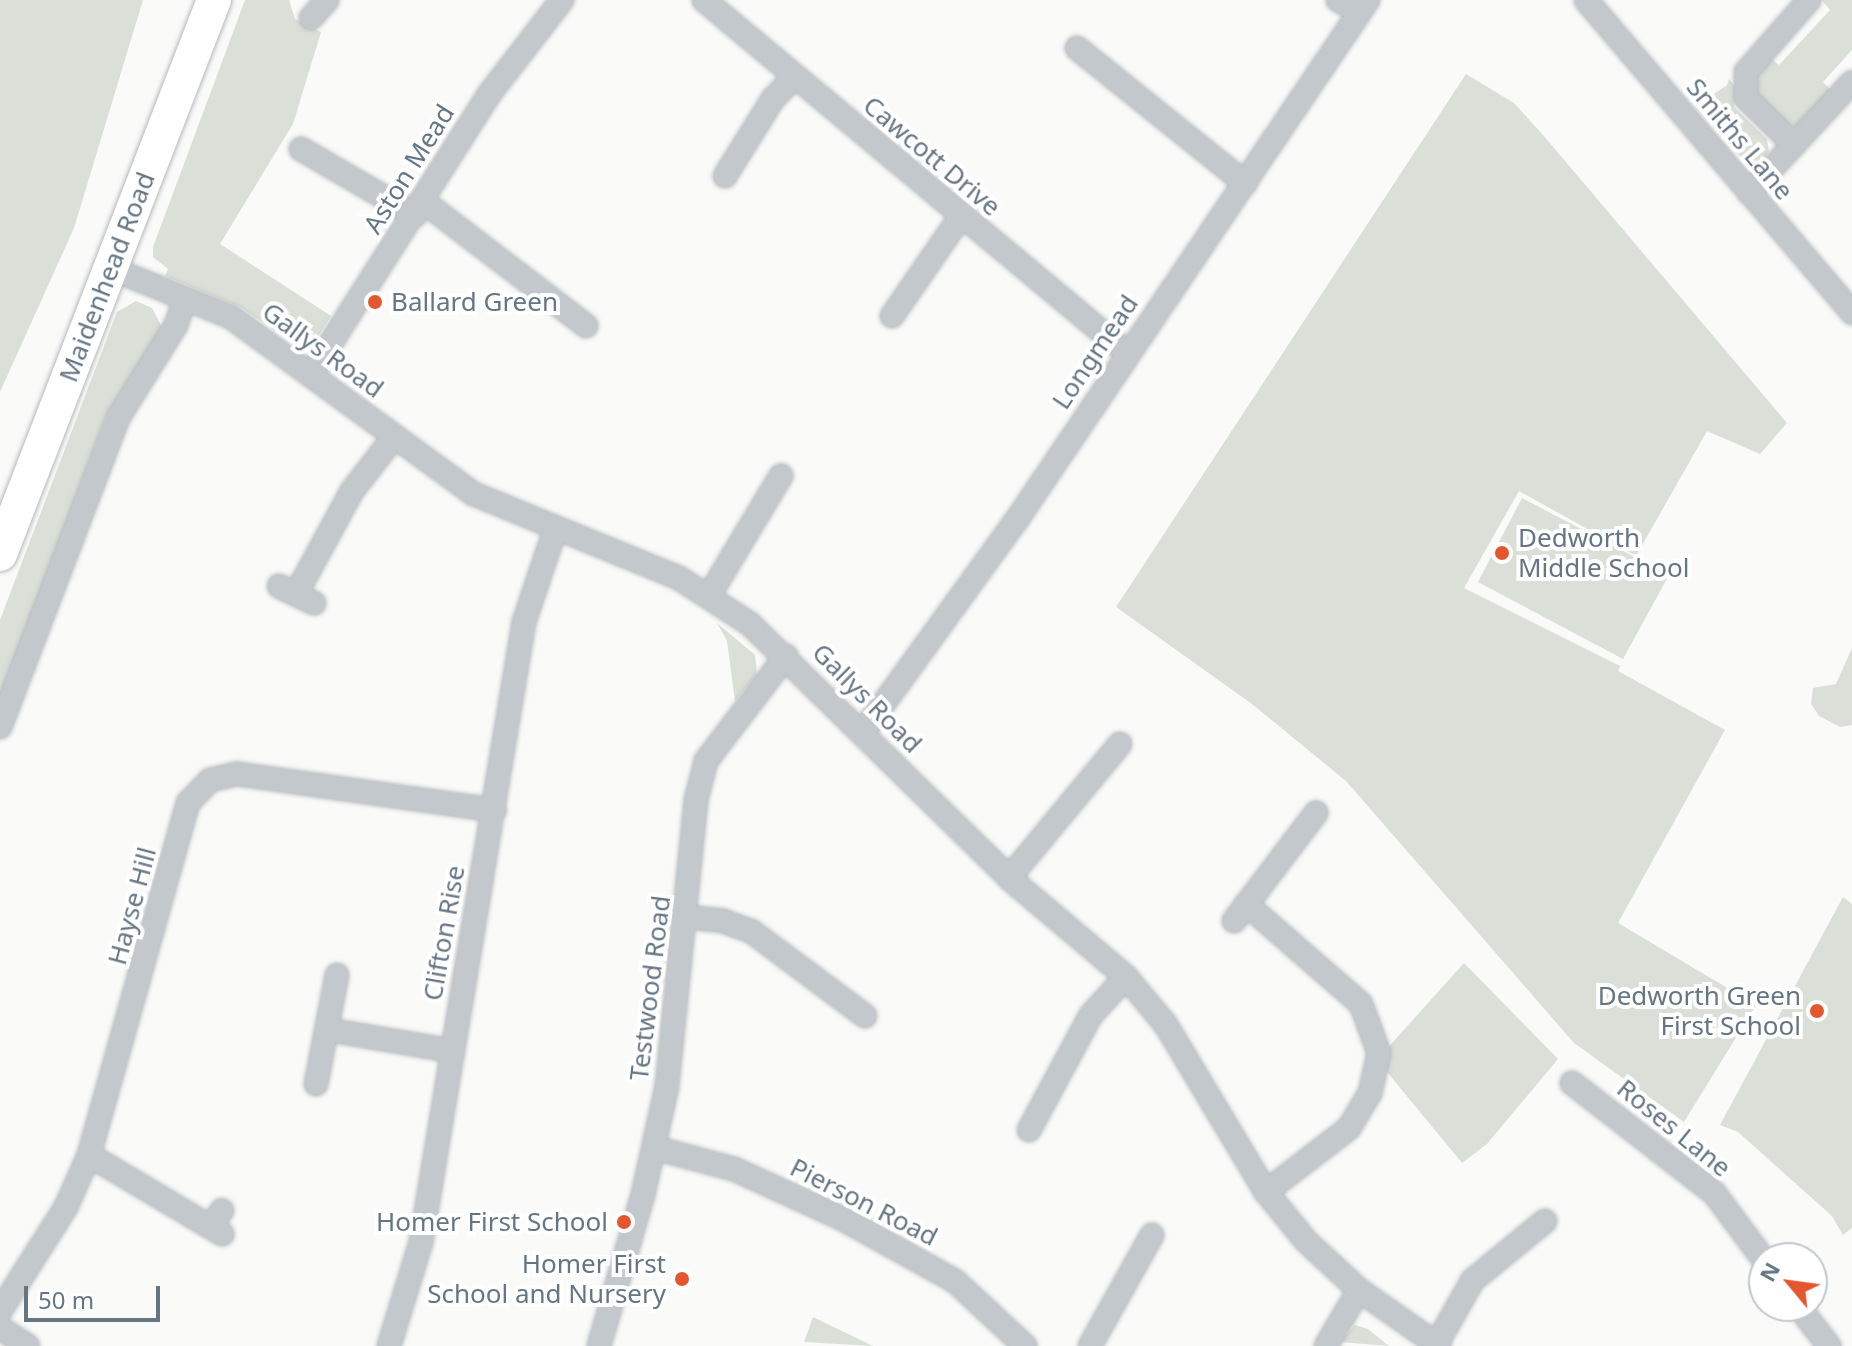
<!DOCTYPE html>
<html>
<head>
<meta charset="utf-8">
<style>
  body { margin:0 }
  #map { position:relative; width:1852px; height:1346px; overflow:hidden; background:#fafaf8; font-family:"Noto Sans",sans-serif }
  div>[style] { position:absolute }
  .green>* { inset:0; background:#dadfd7 }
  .roads { filter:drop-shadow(0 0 2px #b5babe) drop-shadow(0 0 2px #b5babe) }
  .street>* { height:22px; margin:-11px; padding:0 11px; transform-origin:11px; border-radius:11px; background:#c3c8cc }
  .primary>* { height:34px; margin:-17px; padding:0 17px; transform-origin:17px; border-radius:17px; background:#fff }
  .dots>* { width:22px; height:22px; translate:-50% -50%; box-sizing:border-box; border:4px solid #fff; border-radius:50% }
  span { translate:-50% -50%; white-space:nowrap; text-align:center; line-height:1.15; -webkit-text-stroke:8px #fff; paint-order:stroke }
  .street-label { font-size:26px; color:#657683 }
  .poi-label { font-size:26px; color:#657683 }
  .left { translate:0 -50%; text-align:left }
  .right { translate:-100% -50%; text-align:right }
  .north { position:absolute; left:1748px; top:1242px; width:80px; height:80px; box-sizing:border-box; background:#fff; border:2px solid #c1c8cd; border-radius:50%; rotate:299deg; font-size:22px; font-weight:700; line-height:32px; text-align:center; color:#657683 }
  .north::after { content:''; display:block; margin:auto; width:28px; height:36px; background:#e4572e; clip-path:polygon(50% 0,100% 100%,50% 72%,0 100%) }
  .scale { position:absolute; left:24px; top:1286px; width:136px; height:36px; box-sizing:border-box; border:4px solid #657683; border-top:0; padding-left:10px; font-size:24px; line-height:28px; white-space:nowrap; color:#657683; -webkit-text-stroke:6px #fff; paint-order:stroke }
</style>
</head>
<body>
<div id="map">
  <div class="green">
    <i style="clip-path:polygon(0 0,143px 0,74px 228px,0 392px)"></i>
    <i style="clip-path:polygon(245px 0,289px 0,295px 19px,321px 32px,293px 124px,220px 244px,331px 316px,315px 341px,290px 341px,240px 307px,165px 276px,168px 269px,153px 257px,153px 247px)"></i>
    <i style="clip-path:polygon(1822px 0,1852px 0,1852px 50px,1823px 82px,1832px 91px,1800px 127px,1786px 125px,1755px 95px,1756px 75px,1770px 58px,1779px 65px,1830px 10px)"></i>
    <i style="clip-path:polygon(1466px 74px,1514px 103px,1543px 135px,1787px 423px,1760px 454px,1707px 431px,1636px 556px,1519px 491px,1464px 588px,1620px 666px,1618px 671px,1725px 730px,1618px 923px,1756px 1005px,1684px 1122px,1574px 1043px,1346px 781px,1252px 704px,1116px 607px)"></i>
    <i style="clip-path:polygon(1729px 79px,1736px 88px,1734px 107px,1767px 139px,1769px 152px,1761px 165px,1750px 167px,1695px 107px,1727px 85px)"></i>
    <i style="clip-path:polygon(136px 301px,152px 308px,163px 329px,106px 416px,0 701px,0 620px,117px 312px)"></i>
    <i style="clip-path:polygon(1522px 498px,1669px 575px,1623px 659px,1478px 582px)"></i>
    <i style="clip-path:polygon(717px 623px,755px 655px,757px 674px,735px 701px,727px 641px)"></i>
    <i style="clip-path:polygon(1852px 648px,1852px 725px,1840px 727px,1819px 716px,1811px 704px,1813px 688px,1836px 684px)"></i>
    <i style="clip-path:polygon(1843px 897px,1852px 904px,1852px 1228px,1843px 1235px,1832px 1216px,1738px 1132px,1720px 1125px)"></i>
    <i style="clip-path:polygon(1464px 963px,1558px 1059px,1487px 1144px,1462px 1163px,1383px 1067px,1384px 1052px)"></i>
    <i style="clip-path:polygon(813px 1317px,873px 1346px,804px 1342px)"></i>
    <i style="clip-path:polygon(1355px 1325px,1368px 1329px,1389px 1346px,1340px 1342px)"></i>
  </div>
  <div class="roads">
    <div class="street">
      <i style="left:704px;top:0;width:551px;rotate:39.85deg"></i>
      <i style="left:1338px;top:0;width:25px;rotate:29deg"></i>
      <i style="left:1586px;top:0;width:411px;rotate:49.6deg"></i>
      <i style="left:311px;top:18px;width:24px;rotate:-48deg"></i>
      <i style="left:1077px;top:48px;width:216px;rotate:38.8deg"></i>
      <i style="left:1794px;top:145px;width:67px;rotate:-135.6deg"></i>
      <i style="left:1746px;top:98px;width:26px;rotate:-90deg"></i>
      <i style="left:1746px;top:72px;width:96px;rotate:-48.8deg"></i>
      <i style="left:301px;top:149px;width:132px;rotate:30.1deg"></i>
      <i style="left:725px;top:176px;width:91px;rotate:-58.1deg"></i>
      <i style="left:773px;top:99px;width:29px;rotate:-46deg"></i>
      <i style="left:1749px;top:193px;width:151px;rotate:-47.1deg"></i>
      <i style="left:424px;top:202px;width:204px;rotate:37.4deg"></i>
      <i style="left:110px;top:268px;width:131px;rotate:22deg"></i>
      <i style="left:231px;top:317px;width:301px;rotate:36.1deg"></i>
      <i style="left:474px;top:494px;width:222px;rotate:22.3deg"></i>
      <i style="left:679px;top:578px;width:85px;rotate:32.9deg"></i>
      <i style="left:750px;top:624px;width:363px;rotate:44.4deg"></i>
      <i style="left:1009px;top:878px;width:153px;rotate:40.2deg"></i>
      <i style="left:1126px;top:977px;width:62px;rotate:50.2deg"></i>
      <i style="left:1166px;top:1025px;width:195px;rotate:59.1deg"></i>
      <i style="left:1266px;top:1192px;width:63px;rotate:50.8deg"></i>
      <i style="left:1306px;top:1241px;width:72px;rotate:42.8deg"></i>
      <i style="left:1359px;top:1290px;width:98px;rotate:35deg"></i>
      <i style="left:892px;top:316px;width:121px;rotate:-55.4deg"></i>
      <i style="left:311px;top:374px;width:333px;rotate:-57.5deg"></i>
      <i style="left:490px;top:93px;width:118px;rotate:-52.3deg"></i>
      <i style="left:279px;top:586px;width:39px;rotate:26deg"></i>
      <i style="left:296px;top:594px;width:117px;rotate:-61.5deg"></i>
      <i style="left:352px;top:491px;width:68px;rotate:-52.1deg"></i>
      <i style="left:710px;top:594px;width:138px;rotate:-59deg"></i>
      <i style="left:0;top:727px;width:331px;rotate:-69.1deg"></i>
      <i style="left:118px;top:418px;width:110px;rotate:-58.1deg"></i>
      <i style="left:176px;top:325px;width:28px;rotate:-71deg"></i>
      <i style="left:863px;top:732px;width:261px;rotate:-54.1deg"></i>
      <i style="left:1016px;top:521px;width:629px;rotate:-55.96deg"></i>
      <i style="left:1009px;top:878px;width:174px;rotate:-50.4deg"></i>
      <i style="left:1246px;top:904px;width:152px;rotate:41deg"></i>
      <i style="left:1361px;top:1004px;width:52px;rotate:69.8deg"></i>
      <i style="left:1379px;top:1053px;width:41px;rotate:102.7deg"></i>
      <i style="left:1370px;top:1093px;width:41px;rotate:121deg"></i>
      <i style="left:1349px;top:1128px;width:105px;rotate:142.4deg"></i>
      <i style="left:687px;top:917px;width:36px;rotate:6deg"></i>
      <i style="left:723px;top:921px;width:30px;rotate:20deg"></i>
      <i style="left:751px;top:931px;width:142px;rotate:36.7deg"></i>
      <i style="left:1234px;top:921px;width:136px;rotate:-52.8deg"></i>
      <i style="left:329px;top:1030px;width:126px;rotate:9.6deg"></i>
      <i style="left:1572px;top:1083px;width:180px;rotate:37.8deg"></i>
      <i style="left:1714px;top:1193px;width:84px;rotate:53.3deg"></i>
      <i style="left:316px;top:1084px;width:111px;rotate:-79.1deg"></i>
      <i style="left:1029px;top:1130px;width:131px;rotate:-61.7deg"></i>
      <i style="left:1091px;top:1015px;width:52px;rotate:-47.4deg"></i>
      <i style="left:655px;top:1148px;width:82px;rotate:14.9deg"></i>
      <i style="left:734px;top:1169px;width:120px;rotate:24.6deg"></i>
      <i style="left:843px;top:1219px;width:128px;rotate:29deg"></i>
      <i style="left:955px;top:1281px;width:96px;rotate:42.9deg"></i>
      <i style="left:89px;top:1155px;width:155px;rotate:30.7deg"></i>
      <i style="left:211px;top:1226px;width:19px;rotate:-55deg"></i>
      <i style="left:1798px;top:1306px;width:51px;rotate:52.2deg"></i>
      <i style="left:0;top:1311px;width:123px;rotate:-57.6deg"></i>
      <i style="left:66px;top:1207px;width:57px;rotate:-66.1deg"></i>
      <i style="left:89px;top:1155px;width:366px;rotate:-74.3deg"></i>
      <i style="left:188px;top:803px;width:32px;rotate:-46deg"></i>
      <i style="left:210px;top:780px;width:28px;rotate:-13deg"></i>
      <i style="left:237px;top:774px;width:260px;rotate:8deg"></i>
      <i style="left:0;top:1328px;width:33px;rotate:33deg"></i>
      <i style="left:1436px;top:1345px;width:75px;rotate:-60.4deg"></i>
      <i style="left:1473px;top:1280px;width:93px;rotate:-39.3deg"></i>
      <i style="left:389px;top:1346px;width:109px;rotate:-72.9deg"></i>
      <i style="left:421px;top:1242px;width:628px;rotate:-80.57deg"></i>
      <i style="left:524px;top:622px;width:97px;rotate:-71.4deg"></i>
      <i style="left:599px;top:1346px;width:157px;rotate:-73.8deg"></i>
      <i style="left:643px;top:1195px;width:112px;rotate:-77.6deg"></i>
      <i style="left:667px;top:1086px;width:287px;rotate:-84.2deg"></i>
      <i style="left:696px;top:800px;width:40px;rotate:-75.6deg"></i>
      <i style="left:706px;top:761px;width:132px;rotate:-52.7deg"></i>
      <i style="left:1090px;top:1346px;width:127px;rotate:-60.8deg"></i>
      <i style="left:1326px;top:1346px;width:65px;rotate:-59.5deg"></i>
    </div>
    <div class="primary">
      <i style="left:0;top:554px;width:594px;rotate:-68.88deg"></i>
    </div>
  </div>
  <div class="dots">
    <i style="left:375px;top:302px;background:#e4572e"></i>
    <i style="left:1502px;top:553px;background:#e4572e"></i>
    <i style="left:1817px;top:1011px;background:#e4572e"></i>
    <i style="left:624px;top:1222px;background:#e4572e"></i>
    <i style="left:682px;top:1279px;background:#e4572e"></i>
  </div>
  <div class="street-label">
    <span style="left:1740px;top:139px;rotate:50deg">Smiths Lane</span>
    <span style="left:932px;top:156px;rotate:40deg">Cawcott Drive</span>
    <span style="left:409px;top:169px;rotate:-58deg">Aston Mead</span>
    <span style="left:107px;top:277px;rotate:-69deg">Maidenhead Road</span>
    <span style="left:323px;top:350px;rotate:36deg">Gallys Road</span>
    <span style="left:1095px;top:352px;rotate:-56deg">Longmead</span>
    <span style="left:867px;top:698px;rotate:45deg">Gallys Road</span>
    <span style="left:132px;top:906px;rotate:-75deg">Hayse Hill</span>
    <span style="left:444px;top:933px;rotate:-80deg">Clifton Rise</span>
    <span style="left:650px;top:988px;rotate:-83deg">Testwood Road</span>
    <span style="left:1674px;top:1128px;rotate:39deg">Roses Lane</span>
    <span style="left:864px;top:1202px;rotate:27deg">Pierson Road</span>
  </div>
  <div class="poi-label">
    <span class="left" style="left:391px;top:302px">Ballard Green</span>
    <span class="left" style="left:1518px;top:553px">Dedworth<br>Middle School</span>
    <span class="right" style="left:1801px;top:1011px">Dedworth Green<br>First School</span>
    <span class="right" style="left:608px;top:1222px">Homer First School</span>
    <span class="right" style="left:666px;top:1279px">Homer First<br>School and Nursery</span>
  </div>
  <div class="north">N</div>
  <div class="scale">50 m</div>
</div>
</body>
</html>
